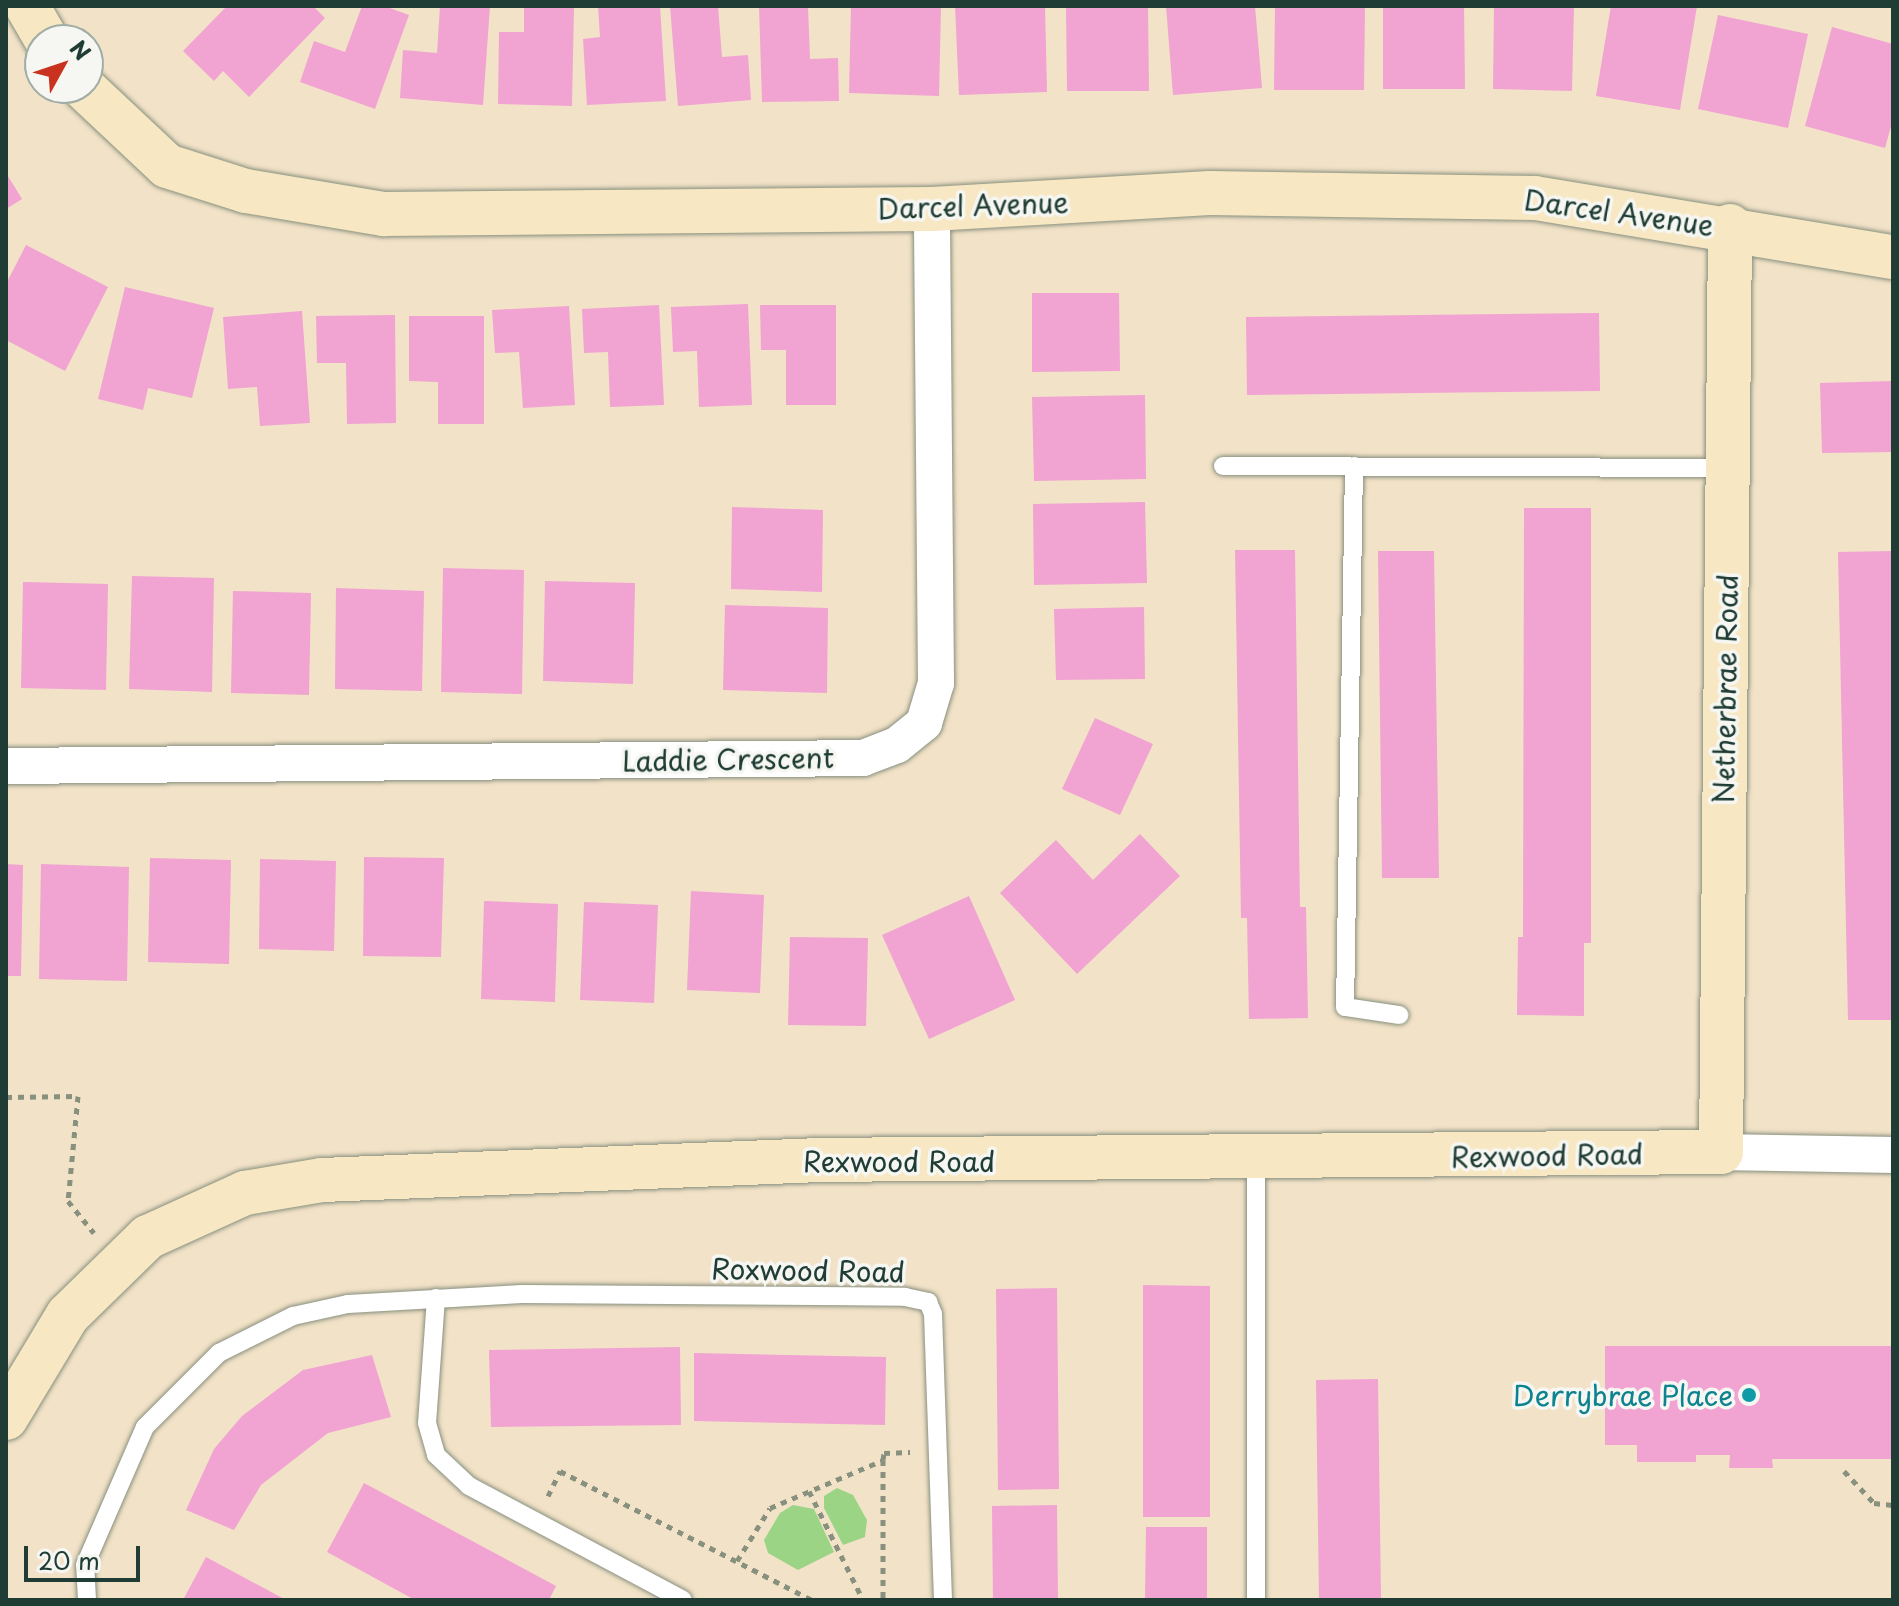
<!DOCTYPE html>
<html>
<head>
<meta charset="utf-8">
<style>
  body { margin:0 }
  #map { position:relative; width:1899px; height:1606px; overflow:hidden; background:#f2e2c8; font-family:"Playpen Sans",sans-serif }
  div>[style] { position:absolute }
  .green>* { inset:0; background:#9cd486 }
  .building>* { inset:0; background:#f1a3d2 }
  .path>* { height:5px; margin-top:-2.5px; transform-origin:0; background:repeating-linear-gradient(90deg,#88907e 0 6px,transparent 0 12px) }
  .roads { filter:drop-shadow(0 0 2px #88907e) drop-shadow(0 0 2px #88907e) }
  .lane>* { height:18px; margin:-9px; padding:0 9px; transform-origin:9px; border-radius:9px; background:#fff }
  .street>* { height:36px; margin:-18px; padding:0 18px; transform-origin:18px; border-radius:18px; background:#fff }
  .secondary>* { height:44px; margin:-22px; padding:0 22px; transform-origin:22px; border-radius:22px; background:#f7e8c3 }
  .dots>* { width:22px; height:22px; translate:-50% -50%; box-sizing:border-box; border:4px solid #f6f6f2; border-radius:50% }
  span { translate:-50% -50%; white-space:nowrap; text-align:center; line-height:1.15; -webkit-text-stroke:7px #f6f6f2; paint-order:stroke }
  .street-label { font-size:28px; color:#1f3d34 }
  .culture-label { font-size:28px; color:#0d838f }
  .right { translate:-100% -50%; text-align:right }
  .frame { position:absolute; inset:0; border:8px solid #1f3d34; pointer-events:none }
  .north { position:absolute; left:24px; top:24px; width:80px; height:80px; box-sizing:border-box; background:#f6f6f2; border:2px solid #a0aca6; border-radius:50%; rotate:50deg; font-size:22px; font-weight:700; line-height:32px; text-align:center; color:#1f3d34 }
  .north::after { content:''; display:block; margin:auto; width:28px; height:36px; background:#c8321e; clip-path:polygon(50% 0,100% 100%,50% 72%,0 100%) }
  .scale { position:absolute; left:24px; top:1546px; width:116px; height:36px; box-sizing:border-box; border:4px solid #1f3d34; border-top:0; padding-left:10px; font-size:24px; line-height:28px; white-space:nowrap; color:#1f3d34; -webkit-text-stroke:6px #f6f6f2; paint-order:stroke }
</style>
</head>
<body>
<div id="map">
  <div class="green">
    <i style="clip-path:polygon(837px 1488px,853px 1495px,867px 1520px,865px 1537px,843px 1545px,824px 1508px,824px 1496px)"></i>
    <i style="clip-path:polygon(793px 1505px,814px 1509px,834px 1552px,798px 1570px,768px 1553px,764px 1540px,780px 1513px)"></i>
  </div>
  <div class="building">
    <i style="clip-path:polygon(227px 6px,313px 6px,325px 18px,249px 97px,223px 71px,214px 81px,183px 51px)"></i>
    <i style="clip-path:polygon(362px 6px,384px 6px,409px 15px,375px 109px,300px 82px,314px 41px,345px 52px)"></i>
    <i style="clip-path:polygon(440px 6px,490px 6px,483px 105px,400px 98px,403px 50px,437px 53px)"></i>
    <i style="clip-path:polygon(524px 6px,574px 6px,572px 106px,498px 104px,499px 32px,524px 32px)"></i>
    <i style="clip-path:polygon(598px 6px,660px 6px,666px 101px,587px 105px,583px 39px,600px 37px)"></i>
    <i style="clip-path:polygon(670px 6px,718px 6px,722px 57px,748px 55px,751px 100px,678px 106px)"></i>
    <i style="clip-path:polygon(759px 6px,808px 6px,810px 59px,838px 58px,839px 101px,762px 102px)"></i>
    <i style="clip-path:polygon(851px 6px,941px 6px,939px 96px,849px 93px)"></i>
    <i style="clip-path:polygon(955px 6px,1045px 6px,1047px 92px,959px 95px)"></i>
    <i style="clip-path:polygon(1066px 6px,1148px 6px,1149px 91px,1067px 91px)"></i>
    <i style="clip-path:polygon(1166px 6px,1255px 6px,1262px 88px,1173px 95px)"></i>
    <i style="clip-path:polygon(1275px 6px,1365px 6px,1364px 90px,1274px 90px)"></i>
    <i style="clip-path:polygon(1383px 6px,1464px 6px,1465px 89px,1383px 89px)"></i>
    <i style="clip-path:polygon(1494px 6px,1574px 6px,1572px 91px,1493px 89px)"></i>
    <i style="clip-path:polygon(1611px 6px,1697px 6px,1680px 110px,1596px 96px)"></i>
    <i style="clip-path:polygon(1718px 15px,1808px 34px,1788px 128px,1698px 109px)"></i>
    <i style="clip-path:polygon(1832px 27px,1893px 44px,1893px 119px,1885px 148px,1805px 126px)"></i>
    <i style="clip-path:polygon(6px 173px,22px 199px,6px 209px)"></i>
    <i style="clip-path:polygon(26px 245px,108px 287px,65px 371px,6px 340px,6px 284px)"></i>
    <i style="clip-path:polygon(125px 287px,214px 308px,192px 398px,148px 388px,143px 410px,98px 399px)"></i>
    <i style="clip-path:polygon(1032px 293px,1119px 293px,1120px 371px,1032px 372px)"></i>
    <i style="clip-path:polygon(748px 304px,752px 405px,699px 407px,697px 351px,673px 352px,671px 307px)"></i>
    <i style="clip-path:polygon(659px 305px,664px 405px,610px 407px,608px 352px,584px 353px,582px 309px)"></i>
    <i style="clip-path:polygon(760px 305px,836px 305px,836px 405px,786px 405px,786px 350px,761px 350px)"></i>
    <i style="clip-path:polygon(569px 306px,575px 405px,523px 408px,519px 352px,495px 353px,492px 310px)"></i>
    <i style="clip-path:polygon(302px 311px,310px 423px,260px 426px,257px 387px,228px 389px,223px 317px)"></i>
    <i style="clip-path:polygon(1599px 313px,1600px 391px,1247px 395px,1246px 317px)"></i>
    <i style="clip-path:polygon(395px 315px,396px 423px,347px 424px,346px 363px,317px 363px,316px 316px)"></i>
    <i style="clip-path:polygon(409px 316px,484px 316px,484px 424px,438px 424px,438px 382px,409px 381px)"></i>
    <i style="clip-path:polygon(1893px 381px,1893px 452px,1822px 453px,1820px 383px)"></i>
    <i style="clip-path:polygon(1145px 395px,1146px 479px,1034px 481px,1032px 397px)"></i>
    <i style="clip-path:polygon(1145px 502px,1147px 583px,1034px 585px,1033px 504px)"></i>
    <i style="clip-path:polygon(732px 507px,823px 510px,822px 592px,731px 589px)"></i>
    <i style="clip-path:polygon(1524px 508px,1591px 508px,1591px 943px,1584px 943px,1584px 1016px,1517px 1015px,1518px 937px,1523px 937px)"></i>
    <i style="clip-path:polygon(1235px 550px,1295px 550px,1300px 907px,1306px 907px,1308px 1018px,1249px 1019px,1247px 918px,1241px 918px)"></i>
    <i style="clip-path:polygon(1378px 551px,1434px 551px,1439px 878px,1382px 878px)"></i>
    <i style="clip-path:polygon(1893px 551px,1893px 1020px,1848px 1020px,1838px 552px)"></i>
    <i style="clip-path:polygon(443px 568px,524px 570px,522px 694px,441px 692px)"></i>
    <i style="clip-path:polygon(132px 576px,214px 578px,212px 692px,129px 689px)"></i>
    <i style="clip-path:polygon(545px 581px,635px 583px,633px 684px,543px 681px)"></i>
    <i style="clip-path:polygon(23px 582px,108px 584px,106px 690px,21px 688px)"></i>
    <i style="clip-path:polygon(336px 588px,424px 591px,422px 691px,335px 689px)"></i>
    <i style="clip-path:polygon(233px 591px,311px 593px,309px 695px,231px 693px)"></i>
    <i style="clip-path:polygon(725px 605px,828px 608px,827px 693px,723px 690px)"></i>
    <i style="clip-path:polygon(1144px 607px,1145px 679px,1056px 680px,1054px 609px)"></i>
    <i style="clip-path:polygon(1095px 718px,1153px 744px,1120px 815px,1062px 789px)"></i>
    <i style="clip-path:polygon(1140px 834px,1180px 876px,1077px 974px,1000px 893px,1056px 840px,1093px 880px)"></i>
    <i style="clip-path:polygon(364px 857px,444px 858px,441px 957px,363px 956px)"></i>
    <i style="clip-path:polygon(150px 858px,231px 860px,229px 964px,148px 962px)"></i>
    <i style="clip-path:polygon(260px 859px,336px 861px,334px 951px,259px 949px)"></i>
    <i style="clip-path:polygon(6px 864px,23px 865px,21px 976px,6px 976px)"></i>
    <i style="clip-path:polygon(41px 864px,129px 867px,127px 981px,39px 979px)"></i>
    <i style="clip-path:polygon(691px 891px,764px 895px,760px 993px,687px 990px)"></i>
    <i style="clip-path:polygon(969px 896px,1015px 1000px,929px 1039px,882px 935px)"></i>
    <i style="clip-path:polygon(484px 901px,558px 904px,555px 1002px,481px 999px)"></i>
    <i style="clip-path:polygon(584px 902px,658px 905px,654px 1003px,580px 1000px)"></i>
    <i style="clip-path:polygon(790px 937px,868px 938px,866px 1026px,788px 1025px)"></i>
    <i style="clip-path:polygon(1143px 1285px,1210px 1286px,1210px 1517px,1143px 1517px)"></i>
    <i style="clip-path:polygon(1057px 1288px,1059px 1489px,998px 1490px,996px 1289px)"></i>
    <i style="clip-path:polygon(1605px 1346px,1893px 1346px,1893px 1459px,1772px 1459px,1773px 1468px,1729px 1468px,1730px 1455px,1696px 1455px,1696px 1462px,1637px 1462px,1637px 1445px,1605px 1445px)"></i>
    <i style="clip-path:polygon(680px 1347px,681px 1425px,491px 1427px,489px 1350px)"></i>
    <i style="clip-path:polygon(694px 1353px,886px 1357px,885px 1425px,694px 1421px)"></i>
    <i style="clip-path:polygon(372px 1355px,391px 1417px,328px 1433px,261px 1485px,234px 1530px,186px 1510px,214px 1449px,242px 1416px,303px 1370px)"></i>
    <i style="clip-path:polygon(1378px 1379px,1381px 1600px,1319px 1600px,1316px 1380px)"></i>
    <i style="clip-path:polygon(364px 1483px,556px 1586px,549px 1600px,415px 1600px,327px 1552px)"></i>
    <i style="clip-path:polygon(1057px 1505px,1058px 1600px,993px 1600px,992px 1506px)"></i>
    <i style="clip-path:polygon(1146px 1527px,1207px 1527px,1207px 1600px,1145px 1600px)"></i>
    <i style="clip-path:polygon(206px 1557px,286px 1600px,183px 1600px)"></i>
  </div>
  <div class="path">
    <i style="left:6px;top:1097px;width:72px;rotate:-0.8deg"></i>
    <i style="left:78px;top:1096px;width:105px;rotate:95.4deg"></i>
    <i style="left:68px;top:1201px;width:41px;rotate:50.9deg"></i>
    <i style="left:883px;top:1460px;width:140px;rotate:90deg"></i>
    <i style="left:1844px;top:1471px;width:44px;rotate:46.8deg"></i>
    <i style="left:1874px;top:1503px;width:19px;rotate:6deg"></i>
    <i style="left:809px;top:1491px;width:122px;rotate:63.6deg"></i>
    <i style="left:548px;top:1496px;width:28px;rotate:-64deg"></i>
    <i style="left:560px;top:1471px;width:283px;rotate:27.1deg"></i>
    <i style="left:737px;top:1561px;width:62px;rotate:-58.1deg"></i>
    <i style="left:770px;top:1508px;width:123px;rotate:-23deg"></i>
    <i style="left:883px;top:1460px;width:7px;rotate:-82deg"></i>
    <i style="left:884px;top:1453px;width:26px;rotate:-2deg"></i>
  </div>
  <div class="roads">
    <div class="lane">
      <i style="left:1223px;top:466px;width:504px;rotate:0.23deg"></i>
      <i style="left:1354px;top:466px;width:541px;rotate:90.95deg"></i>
      <i style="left:1345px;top:1007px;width:55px;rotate:8.4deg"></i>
      <i style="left:1256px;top:1160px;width:440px;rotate:90deg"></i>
      <i style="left:436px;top:1298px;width:125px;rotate:94.1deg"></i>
      <i style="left:427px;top:1423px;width:33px;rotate:74deg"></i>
      <i style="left:436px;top:1455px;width:45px;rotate:43.2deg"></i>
      <i style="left:469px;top:1486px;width:242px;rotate:28deg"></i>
      <i style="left:87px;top:1600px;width:35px;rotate:-93deg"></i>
      <i style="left:85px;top:1565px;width:150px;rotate:-66.5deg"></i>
      <i style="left:145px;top:1427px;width:105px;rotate:-45deg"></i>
      <i style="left:219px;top:1353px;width:83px;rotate:-26.6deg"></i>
      <i style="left:293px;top:1316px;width:56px;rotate:-12.3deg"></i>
      <i style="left:348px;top:1304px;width:174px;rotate:-3.3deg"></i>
      <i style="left:522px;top:1294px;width:383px;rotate:0.4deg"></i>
      <i style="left:905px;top:1297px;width:24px;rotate:12deg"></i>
      <i style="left:928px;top:1302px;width:13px;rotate:67deg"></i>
      <i style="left:933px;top:1314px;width:286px;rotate:88deg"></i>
    </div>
    <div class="street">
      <i style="left:6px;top:766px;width:857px;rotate:-0.53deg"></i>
      <i style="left:863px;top:758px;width:36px;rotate:-21deg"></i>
      <i style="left:897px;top:745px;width:35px;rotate:-39deg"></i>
      <i style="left:924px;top:723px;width:42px;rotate:-73.3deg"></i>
      <i style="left:936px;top:683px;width:474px;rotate:-90.5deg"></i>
      <i style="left:1721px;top:1152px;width:172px;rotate:1deg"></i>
    </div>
    <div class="secondary">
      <i style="left:27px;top:6px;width:39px;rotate:60deg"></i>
      <i style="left:84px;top:88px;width:114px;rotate:43.2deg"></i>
      <i style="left:167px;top:166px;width:83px;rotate:17.6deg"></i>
      <i style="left:246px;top:191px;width:140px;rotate:9.5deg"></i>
      <i style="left:384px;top:214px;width:548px;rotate:-0.52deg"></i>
      <i style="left:932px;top:209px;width:278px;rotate:-3.3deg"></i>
      <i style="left:1210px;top:193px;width:325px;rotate:0.9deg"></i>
      <i style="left:1535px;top:198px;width:363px;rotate:9.4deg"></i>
      <i style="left:6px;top:1418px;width:120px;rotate:-59deg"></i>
      <i style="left:68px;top:1315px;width:112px;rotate:-44.3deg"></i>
      <i style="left:148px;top:1237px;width:107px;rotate:-24.4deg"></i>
      <i style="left:245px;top:1193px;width:78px;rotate:-9.6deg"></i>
      <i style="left:322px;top:1180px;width:495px;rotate:-2.3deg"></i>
      <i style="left:817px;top:1160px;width:904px;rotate:-0.51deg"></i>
      <i style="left:1721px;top:1152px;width:926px;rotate:-89.44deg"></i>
    </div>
  </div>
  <div class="dots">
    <i style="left:1749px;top:1395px;background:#0f9aa8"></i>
  </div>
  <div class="street-label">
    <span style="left:973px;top:205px;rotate:-2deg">Darcel Avenue</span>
    <span style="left:1619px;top:212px;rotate:8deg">Darcel Avenue</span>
    <span style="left:1725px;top:689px;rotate:-89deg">Netherbrae Road</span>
    <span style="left:728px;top:759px;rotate:-1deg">Laddie Crescent</span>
    <span style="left:1547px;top:1155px;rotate:-1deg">Rexwood Road</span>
    <span style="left:899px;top:1161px">Rexwood Road</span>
    <span style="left:808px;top:1270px;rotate:1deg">Roxwood Road</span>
  </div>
  <div class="culture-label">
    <span class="right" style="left:1733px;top:1395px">Derrybrae Place</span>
  </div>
  <div class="frame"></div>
  <div class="north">N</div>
  <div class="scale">20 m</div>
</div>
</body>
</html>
